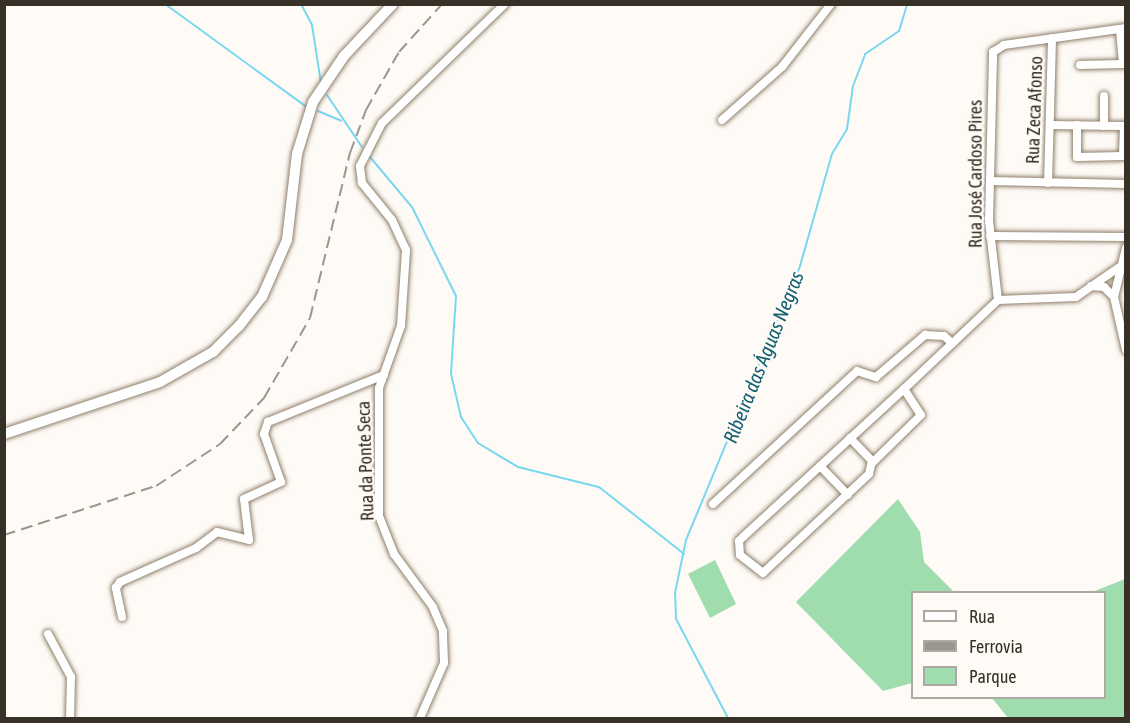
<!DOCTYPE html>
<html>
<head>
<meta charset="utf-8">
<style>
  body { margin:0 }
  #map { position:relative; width:1130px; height:723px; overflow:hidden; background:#fefaf5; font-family:"Asap Condensed",sans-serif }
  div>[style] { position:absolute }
  .green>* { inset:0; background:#9fddae }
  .stream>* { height:2px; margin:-1px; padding:0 1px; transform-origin:1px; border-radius:1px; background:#79d7f0 }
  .roads { filter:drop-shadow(0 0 2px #8f7f6a) drop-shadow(0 0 2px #8f7f6a) }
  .minor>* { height:8px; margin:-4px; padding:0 4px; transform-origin:4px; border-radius:4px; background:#fff }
  .major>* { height:10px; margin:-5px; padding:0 5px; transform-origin:5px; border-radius:5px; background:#fff }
  .rail>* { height:2px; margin-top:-1px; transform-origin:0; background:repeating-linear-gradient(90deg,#9b968f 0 12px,transparent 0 18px) }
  span { translate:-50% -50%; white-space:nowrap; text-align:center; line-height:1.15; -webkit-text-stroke:5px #fefaf5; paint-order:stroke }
  .street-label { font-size:18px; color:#373027 }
  .water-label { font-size:20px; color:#136173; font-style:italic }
  .frame { position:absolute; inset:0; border:6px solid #373027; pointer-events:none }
  .legend { position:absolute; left:911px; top:591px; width:195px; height:108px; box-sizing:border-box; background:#fefaf5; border:2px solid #aea9a3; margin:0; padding:8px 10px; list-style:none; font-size:18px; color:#373027 }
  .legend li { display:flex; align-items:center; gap:12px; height:30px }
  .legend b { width:30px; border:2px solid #aea9a3 }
</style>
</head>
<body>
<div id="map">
  <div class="green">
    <i style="clip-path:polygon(898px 499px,920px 532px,924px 562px,954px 592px,912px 592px,912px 683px,883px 691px,796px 602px)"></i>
    <i style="clip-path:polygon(715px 560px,736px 604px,710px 618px,688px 574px)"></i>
    <i style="clip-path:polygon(1125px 579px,1125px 718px,1008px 718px,992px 698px,1104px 698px,1104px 592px,1092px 592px)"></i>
  </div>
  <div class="stream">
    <i style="left:165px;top:4px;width:175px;rotate:36deg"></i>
    <i style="left:301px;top:4px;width:24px;rotate:62deg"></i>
    <i style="left:312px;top:25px;width:59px;rotate:81.2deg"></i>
    <i style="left:327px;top:95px;width:63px;rotate:56.1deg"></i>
    <i style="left:318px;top:111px;width:25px;rotate:23deg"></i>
    <i style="left:370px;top:157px;width:65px;rotate:50deg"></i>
    <i style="left:412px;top:207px;width:99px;rotate:63.7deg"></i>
    <i style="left:456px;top:296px;width:78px;rotate:93.7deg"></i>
    <i style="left:451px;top:374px;width:44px;rotate:76.9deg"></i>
    <i style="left:461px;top:417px;width:31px;rotate:57deg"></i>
    <i style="left:478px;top:443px;width:47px;rotate:31deg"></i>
    <i style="left:518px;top:467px;width:83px;rotate:13.9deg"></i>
    <i style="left:599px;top:487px;width:108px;rotate:38.2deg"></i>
    <i style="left:728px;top:718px;width:112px;rotate:-117.7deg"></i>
    <i style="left:676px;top:619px;width:26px;rotate:-92deg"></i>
    <i style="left:675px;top:593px;width:54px;rotate:-78.3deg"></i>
    <i style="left:686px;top:540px;width:297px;rotate:-67.4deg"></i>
    <i style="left:800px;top:266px;width:116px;rotate:-74.1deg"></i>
    <i style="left:832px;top:154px;width:29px;rotate:-59deg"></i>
    <i style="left:847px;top:129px;width:43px;rotate:-82.1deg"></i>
    <i style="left:853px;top:86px;width:34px;rotate:-69deg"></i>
    <i style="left:865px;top:54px;width:41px;rotate:-34.1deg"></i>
    <i style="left:899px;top:31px;width:28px;rotate:-73deg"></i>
  </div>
  <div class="roads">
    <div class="minor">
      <i style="left:1080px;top:65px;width:43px;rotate:-1.3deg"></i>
      <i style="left:1123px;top:64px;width:35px;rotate:-95deg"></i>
      <i style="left:1104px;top:96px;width:30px;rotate:90deg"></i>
      <i style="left:722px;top:120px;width:80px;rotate:-41.5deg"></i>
      <i style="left:782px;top:67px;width:80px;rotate:-52.1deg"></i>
      <i style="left:1050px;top:125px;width:74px;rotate:0.8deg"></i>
      <i style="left:1124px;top:126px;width:30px;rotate:92deg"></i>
      <i style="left:1123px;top:156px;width:46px;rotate:178.8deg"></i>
      <i style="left:1077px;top:157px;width:32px;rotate:-90deg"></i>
      <i style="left:990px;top:181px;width:136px;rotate:1.3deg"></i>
      <i style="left:1048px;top:183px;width:145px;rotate:-88.4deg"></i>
      <i style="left:990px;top:236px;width:136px;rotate:0.4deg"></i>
      <i style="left:1126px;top:248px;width:50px;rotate:103.8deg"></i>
      <i style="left:1114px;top:297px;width:54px;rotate:77.2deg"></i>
      <i style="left:1091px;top:286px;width:13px;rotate:4deg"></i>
      <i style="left:1104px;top:287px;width:14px;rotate:45deg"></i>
      <i style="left:998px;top:300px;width:80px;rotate:-96.5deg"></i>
      <i style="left:989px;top:221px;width:169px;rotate:-88.6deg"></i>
      <i style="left:993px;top:52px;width:13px;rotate:-32deg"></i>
      <i style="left:1004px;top:45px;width:123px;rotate:-7.9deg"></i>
      <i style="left:904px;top:389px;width:129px;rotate:-43.4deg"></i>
      <i style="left:998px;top:300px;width:78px;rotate:-2.2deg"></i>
      <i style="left:1076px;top:297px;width:55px;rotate:-34.6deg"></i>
      <i style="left:850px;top:438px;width:32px;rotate:46deg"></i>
      <i style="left:872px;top:461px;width:13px;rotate:103deg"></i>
      <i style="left:869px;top:474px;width:145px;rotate:137deg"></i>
      <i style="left:763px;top:573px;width:29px;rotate:-142deg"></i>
      <i style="left:740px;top:555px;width:14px;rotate:-94deg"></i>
      <i style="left:739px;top:541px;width:6px;rotate:-45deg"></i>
      <i style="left:743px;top:537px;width:219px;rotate:-42.6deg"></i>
      <i style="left:904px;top:389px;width:31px;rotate:57deg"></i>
      <i style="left:921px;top:415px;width:69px;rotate:135.6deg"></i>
      <i style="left:820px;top:466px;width:40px;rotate:46deg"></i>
      <i style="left:713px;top:504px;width:196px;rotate:-42.7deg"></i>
      <i style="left:857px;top:371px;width:20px;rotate:18deg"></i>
      <i style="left:876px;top:377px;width:65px;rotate:-40.6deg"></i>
      <i style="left:925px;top:335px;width:19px;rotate:3deg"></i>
      <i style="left:944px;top:336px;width:11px;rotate:41deg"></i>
      <i style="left:122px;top:617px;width:30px;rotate:-102deg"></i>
      <i style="left:116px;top:588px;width:7px;rotate:-56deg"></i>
      <i style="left:120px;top:582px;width:83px;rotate:-24.1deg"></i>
      <i style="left:196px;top:548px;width:26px;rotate:-37deg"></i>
      <i style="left:217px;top:532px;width:33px;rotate:14deg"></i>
      <i style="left:249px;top:540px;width:41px;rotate:-97deg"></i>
      <i style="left:244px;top:499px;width:41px;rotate:-24.7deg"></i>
      <i style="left:281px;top:482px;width:51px;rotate:-109.5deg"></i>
      <i style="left:264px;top:434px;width:13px;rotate:-72deg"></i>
      <i style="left:268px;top:422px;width:125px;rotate:-22.1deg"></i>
      <i style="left:48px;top:634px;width:49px;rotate:61.9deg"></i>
      <i style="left:71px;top:677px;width:41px;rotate:91.4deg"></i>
      <i style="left:420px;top:718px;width:60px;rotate:-66.4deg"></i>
      <i style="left:444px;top:663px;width:32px;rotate:-92deg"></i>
      <i style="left:443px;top:631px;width:26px;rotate:-113deg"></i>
      <i style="left:433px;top:607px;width:66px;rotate:-126.3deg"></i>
      <i style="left:394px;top:554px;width:41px;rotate:-111.5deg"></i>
      <i style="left:379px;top:516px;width:128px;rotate:-90deg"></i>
      <i style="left:379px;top:388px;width:66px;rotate:-70.5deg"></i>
      <i style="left:401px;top:326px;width:76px;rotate:-86.2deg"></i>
      <i style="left:406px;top:250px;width:33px;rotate:-115deg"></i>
      <i style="left:392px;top:220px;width:48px;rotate:-129deg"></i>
      <i style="left:362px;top:183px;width:17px;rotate:-97deg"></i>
      <i style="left:360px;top:166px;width:48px;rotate:-62.9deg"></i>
      <i style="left:382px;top:123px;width:171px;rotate:-44.1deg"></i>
    </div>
    <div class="major">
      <i style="left:4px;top:434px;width:164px;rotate:-18.4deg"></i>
      <i style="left:160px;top:382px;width:61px;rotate:-29.5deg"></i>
      <i style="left:213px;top:352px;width:37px;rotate:-45deg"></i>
      <i style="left:239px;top:326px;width:37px;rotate:-52deg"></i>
      <i style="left:262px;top:297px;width:62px;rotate:-66.3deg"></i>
      <i style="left:287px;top:240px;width:87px;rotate:-83.4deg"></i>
      <i style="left:297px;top:154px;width:54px;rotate:-72.9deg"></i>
      <i style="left:313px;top:102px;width:55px;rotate:-56deg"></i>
      <i style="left:344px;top:56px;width:71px;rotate:-46.7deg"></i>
    </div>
  </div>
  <div class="rail">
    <i style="left:4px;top:535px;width:160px;rotate:-17.9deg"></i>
    <i style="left:156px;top:486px;width:77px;rotate:-33.3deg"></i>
    <i style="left:220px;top:444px;width:64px;rotate:-46.3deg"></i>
    <i style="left:264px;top:398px;width:92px;rotate:-60.1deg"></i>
    <i style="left:310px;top:318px;width:170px;rotate:-76.4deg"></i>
    <i style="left:350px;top:153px;width:46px;rotate:-69.6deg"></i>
    <i style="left:366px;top:110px;width:67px;rotate:-60.4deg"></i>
    <i style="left:399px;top:52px;width:64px;rotate:-48.1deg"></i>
  </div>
  <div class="street-label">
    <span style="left:1035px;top:110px;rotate:-88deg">Rua Zeca Afonso</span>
    <span style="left:976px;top:174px;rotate:-90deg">Rua José Cardoso Pires</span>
    <span style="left:366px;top:461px;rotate:-92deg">Rua da Ponte Seca</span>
  </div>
  <div class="water-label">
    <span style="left:763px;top:357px;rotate:-68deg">Ribeira das Águas Negras</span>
  </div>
  <div class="frame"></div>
  <ul class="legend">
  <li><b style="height:8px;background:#fff"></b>Rua</li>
  <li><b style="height:8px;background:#9b968f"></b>Ferrovia</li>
  <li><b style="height:16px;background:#9fddae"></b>Parque</li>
  </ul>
</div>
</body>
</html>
